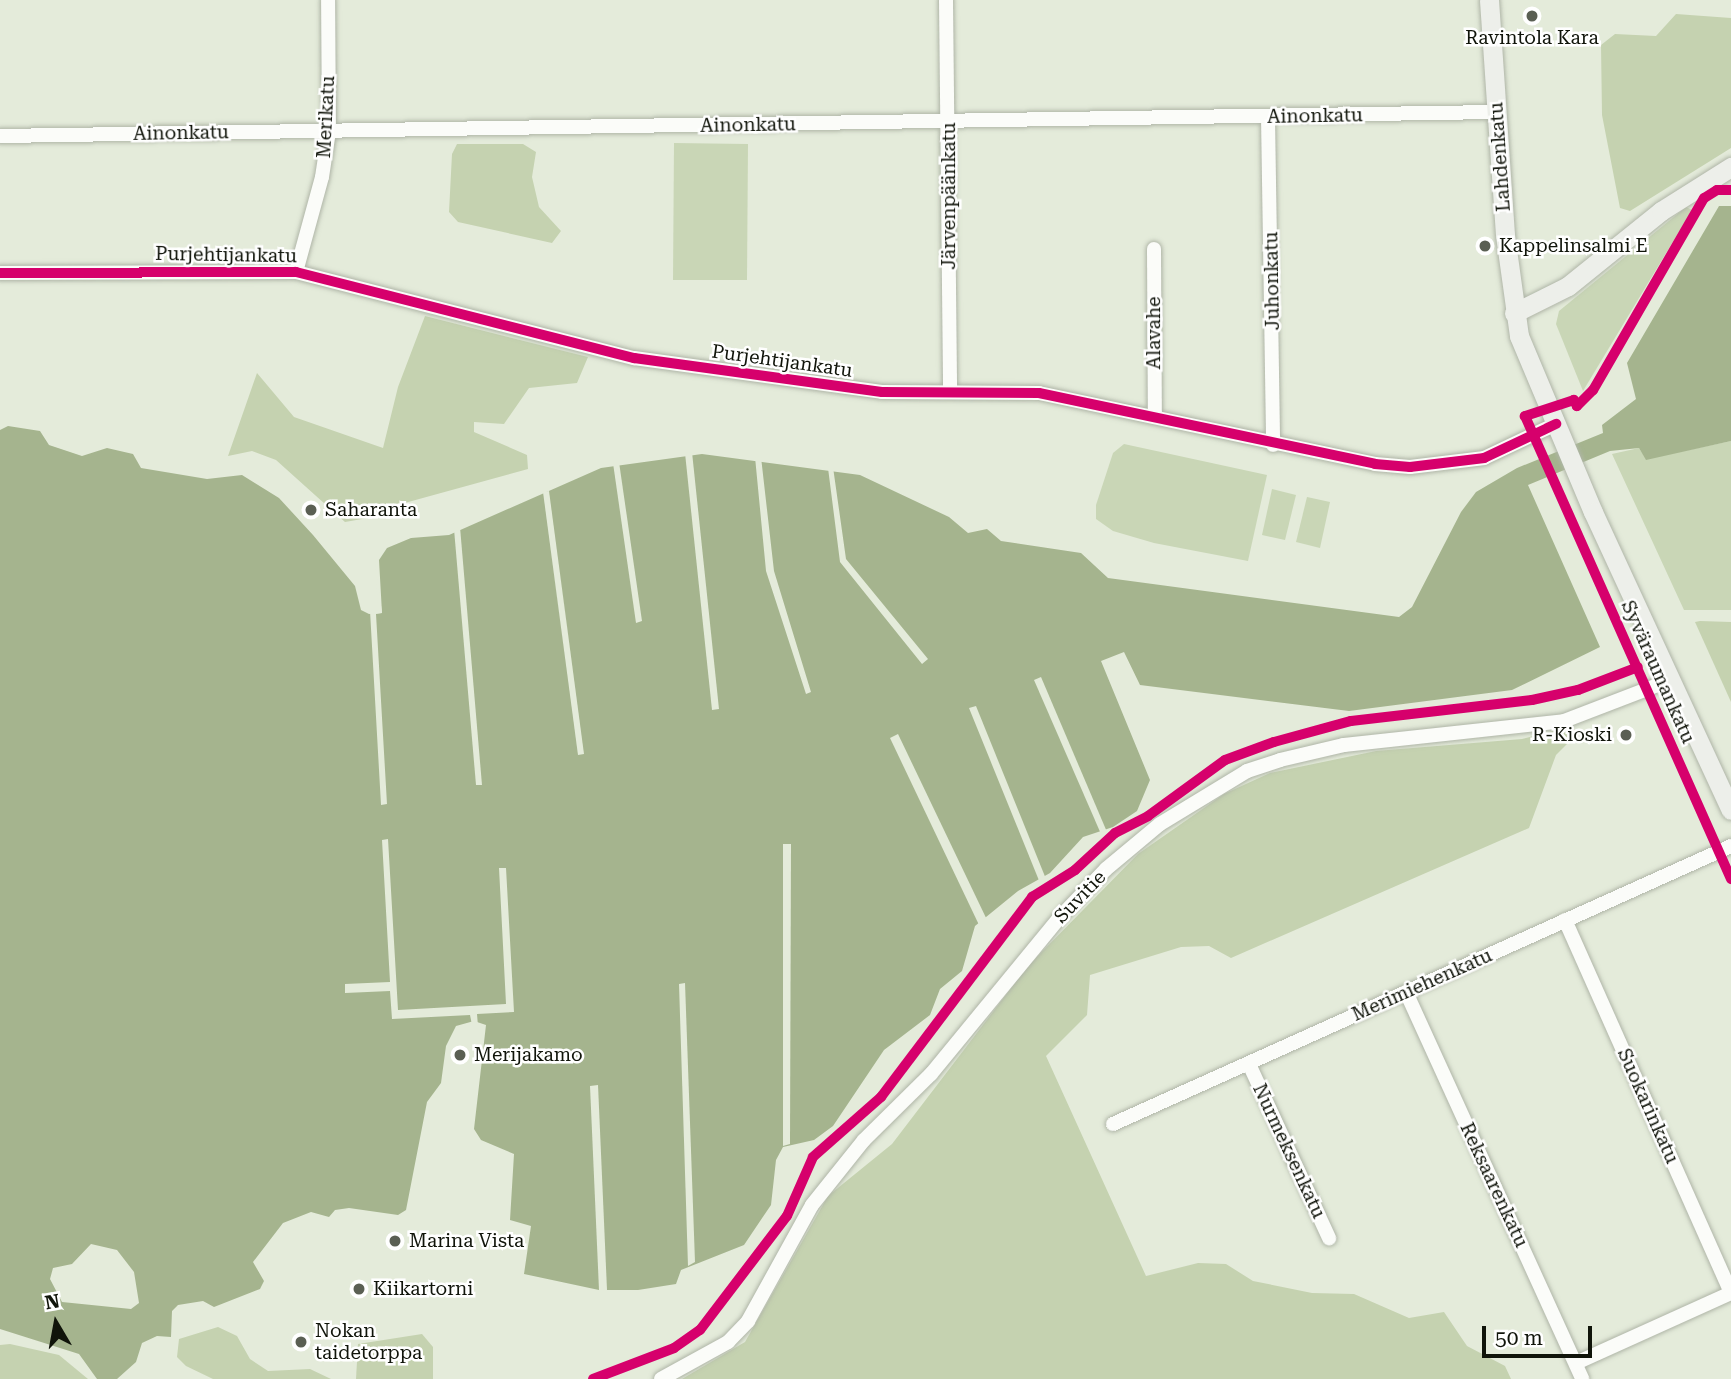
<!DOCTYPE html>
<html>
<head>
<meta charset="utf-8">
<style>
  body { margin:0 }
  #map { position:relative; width:1731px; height:1379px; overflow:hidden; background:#e4ebda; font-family:"Roboto Serif",serif }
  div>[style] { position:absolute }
  .green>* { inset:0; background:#c9d6b6 }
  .forest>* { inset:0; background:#c5d2b0 }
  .water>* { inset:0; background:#a5b48e }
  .pier>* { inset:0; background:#e4ebda }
  .roads { filter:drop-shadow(0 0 2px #afb5a7) drop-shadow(0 0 2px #afb5a7) }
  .street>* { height:14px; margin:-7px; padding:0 7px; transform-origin:7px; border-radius:7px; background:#fbfcf9 }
  .secondary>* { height:19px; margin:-9.5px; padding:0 9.5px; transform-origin:9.5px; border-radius:9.5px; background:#edefea }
  .cycleway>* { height:10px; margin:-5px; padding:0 5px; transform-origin:5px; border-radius:5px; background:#d6006c }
  .dots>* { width:19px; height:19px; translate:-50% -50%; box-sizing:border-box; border:4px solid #fff; border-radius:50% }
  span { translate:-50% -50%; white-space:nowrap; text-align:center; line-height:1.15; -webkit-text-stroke:5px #fff; paint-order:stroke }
  .poi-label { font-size:19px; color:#10140a }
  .left { translate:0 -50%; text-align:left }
  .right { translate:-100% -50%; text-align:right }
  .street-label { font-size:19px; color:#10140a }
  .north { position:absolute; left:21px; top:1288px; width:70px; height:70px; -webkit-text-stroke:5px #fff; paint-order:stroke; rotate:350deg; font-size:19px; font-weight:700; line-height:28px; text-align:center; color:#10140a }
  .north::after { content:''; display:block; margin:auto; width:24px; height:32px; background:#10140a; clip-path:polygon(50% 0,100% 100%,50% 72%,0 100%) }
  .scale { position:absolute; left:1482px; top:1326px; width:110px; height:32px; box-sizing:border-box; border:4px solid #10140a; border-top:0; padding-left:9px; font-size:21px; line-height:24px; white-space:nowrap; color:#10140a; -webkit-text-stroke:5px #fff; paint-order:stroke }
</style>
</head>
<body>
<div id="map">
  <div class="green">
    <i style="clip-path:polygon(674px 143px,748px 144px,747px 280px,673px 280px)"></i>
    <i style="clip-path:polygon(1686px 207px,1692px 210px,1583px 391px,1556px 324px,1559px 311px)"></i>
    <i style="clip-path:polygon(1731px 441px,1731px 610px,1684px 610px,1612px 454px,1639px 448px,1646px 459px)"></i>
    <i style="clip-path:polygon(1124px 444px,1267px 475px,1248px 561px,1154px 543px,1113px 531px,1096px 519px,1096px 505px,1113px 453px)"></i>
    <i style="clip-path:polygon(1272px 489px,1296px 495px,1285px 540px,1262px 535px)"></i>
    <i style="clip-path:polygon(1307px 497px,1330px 502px,1320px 548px,1296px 542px)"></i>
  </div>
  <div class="forest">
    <i style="clip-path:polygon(1676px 14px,1731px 18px,1731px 148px,1630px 211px,1620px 208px,1602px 115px,1601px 45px,1615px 34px,1656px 36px)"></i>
    <i style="clip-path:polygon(457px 144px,523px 144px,536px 152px,532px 177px,539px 207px,561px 231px,552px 243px,458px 222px,449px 212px,452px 154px)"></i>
    <i style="clip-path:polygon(425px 316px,588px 357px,577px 383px,529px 388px,504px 424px,474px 422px,474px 432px,527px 455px,528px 469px,401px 504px,379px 516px,345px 522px,276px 460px,252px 451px,228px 456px,257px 373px,294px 417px,383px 448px,398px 387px)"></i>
    <i style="clip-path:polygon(1700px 621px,1731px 622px,1731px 702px,1695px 622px)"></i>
    <i style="clip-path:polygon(1557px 730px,1576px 735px,1556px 755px,1529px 828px,1231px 958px,1209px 946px,1181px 947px,1090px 975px,1087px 1015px,1046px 1056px,1146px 1276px,1198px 1263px,1226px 1264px,1253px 1281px,1312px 1293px,1354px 1294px,1409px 1318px,1444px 1312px,1467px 1346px,1505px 1366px,1511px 1379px,682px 1379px,745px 1342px,828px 1196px,892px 1144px,1028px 966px,1138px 854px,1224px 794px,1270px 773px,1376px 751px,1522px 739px)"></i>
    <i style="clip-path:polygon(218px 1327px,237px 1336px,250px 1359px,268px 1371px,310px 1369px,331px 1379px,213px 1379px,186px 1366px,177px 1357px,179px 1339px)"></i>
    <i style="clip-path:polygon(422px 1334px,433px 1347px,433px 1379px,356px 1379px,358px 1344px)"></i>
    <i style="clip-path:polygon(10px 1344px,59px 1355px,88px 1379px,0 1379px,0 1345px)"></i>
  </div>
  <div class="water">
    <i style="clip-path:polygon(evenodd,1719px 206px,1731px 206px,1731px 441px,1646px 460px,1639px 448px,1610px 451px,1528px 485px,1600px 647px,1512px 690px,1349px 711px,1140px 685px,1124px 652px,1101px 661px,1150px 780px,1137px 811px,1113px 827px,1083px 837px,1050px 873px,1018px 891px,975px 926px,962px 971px,940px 989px,930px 1015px,884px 1050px,833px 1126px,814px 1140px,783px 1147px,776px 1160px,771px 1205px,744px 1245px,681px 1270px,676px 1284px,638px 1290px,599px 1290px,524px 1274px,531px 1226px,510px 1220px,514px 1154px,481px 1140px,474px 1129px,486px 1025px,474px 1021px,456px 1026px,446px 1046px,441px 1083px,427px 1102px,406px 1210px,398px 1215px,349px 1208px,335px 1210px,329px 1217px,311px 1212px,283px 1223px,253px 1262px,264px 1281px,260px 1289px,214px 1307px,203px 1301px,178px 1305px,172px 1311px,171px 1337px,157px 1336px,142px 1343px,136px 1362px,117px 1379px,97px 1379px,79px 1354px,0 1329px,0 430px,8px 426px,40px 431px,49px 445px,82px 456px,107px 448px,133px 454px,141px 468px,207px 479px,242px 475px,279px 498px,313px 535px,355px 586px,361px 610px,369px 614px,382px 613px,379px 560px,387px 548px,411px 538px,449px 535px,601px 468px,702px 454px,860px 475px,949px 517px,968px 533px,987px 529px,1001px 541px,1081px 553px,1108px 578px,1399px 617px,1412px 607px,1461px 512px,1476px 492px,1517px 468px,1603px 433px,1602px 425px,1636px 399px,1627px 363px,1719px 206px,91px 1244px,117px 1250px,134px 1272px,139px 1303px,131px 1309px,62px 1302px,50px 1279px,53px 1268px,72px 1264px,91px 1244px)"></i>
  </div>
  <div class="pier">
    <i style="clip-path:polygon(692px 452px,719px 709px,712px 710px,685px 453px)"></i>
    <i style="clip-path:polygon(755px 457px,761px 457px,774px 571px,811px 692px,806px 694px,766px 571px)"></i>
    <i style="clip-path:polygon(619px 462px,642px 621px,636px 623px,613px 463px)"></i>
    <i style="clip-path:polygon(833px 467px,846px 559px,928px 659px,922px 664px,840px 562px,828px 468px)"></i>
    <i style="clip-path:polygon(549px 491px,584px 754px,578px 755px,543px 492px)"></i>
    <i style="clip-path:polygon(460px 527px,482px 785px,476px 785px,454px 529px)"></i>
    <i style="clip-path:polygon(375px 560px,382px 613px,376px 614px,387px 804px,381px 805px,370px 611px,378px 610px)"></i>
    <i style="clip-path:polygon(1041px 677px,1107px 832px,1101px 834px,1034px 680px)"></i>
    <i style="clip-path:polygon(976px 706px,1046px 879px,1040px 883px,969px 708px)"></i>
    <i style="clip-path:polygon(898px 734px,988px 922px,980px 927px,890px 738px)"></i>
    <i style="clip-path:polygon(388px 839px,398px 1010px,506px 1004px,499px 868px,506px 868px,514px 1012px,477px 1014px,478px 1026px,472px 1025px,470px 1015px,392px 1019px,390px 991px,345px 993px,345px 984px,390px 982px,382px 840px)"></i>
    <i style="clip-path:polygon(783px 844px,791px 844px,790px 1144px,783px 1146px)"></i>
    <i style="clip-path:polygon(685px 983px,695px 1262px,688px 1266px,679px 984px)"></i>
    <i style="clip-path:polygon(598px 1085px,607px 1290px,599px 1290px,590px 1086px)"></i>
  </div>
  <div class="roads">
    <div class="street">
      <i style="left:946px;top:0;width:392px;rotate:89.4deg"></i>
      <i style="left:1268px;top:117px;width:328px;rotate:89.1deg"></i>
      <i style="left:0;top:136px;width:1497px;rotate:-0.92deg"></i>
      <i style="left:1154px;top:249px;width:168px;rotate:89.7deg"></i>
      <i style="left:296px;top:272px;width:98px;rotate:-74.7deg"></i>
      <i style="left:322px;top:177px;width:47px;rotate:-81.3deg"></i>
      <i style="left:329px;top:131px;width:131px;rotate:-90.4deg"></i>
      <i style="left:0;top:273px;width:296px;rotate:-0.2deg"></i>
      <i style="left:296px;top:272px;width:349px;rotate:14.3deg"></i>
      <i style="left:634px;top:358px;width:250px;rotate:7.8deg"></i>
      <i style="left:882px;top:392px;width:157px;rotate:0.4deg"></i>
      <i style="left:1039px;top:393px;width:343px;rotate:11.9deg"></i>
      <i style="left:1375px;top:464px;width:35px;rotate:5deg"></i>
      <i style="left:1410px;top:467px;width:75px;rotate:-6.9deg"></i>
      <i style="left:1484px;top:458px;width:80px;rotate:-25.3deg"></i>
      <i style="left:1565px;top:920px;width:407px;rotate:66deg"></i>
      <i style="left:1406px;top:992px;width:425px;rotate:65.5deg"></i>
      <i style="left:1249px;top:1064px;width:192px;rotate:65.3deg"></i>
      <i style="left:1113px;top:1124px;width:678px;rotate:-24.22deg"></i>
      <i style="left:1576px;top:1363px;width:170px;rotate:-24.3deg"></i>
      <i style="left:661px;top:1379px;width:77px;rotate:-28.9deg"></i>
      <i style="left:728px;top:1342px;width:29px;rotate:-46deg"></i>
      <i style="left:748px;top:1321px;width:132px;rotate:-61.1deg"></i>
      <i style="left:812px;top:1205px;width:83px;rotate:-51.3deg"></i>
      <i style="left:864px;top:1140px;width:94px;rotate:-44.6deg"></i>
      <i style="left:931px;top:1074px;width:203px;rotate:-50.6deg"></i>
      <i style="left:1060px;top:917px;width:66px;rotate:-46.2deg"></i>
      <i style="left:1106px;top:869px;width:70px;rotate:-39.8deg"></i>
      <i style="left:1160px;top:824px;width:102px;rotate:-31.3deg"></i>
      <i style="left:1247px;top:771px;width:35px;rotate:-18deg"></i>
      <i style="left:1280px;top:760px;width:66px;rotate:-13.2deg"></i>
      <i style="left:1344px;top:745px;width:221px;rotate:-6.2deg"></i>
      <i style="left:1564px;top:721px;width:115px;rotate:-21deg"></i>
    </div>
    <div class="secondary">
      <i style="left:1489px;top:0;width:236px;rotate:86.1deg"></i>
      <i style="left:1505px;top:235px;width:102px;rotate:82.1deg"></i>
      <i style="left:1519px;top:336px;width:191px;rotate:67.2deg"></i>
      <i style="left:1593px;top:512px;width:328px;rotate:65.2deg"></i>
      <i style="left:1514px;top:313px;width:60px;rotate:-26.6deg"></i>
      <i style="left:1568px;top:286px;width:119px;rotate:-38.9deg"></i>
      <i style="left:1661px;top:211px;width:83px;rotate:-32.2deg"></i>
    </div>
  </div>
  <div class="cycleway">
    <i style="left:1731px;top:190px;width:14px;rotate:180deg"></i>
    <i style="left:1717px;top:190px;width:15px;rotate:148deg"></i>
    <i style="left:1704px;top:198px;width:222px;rotate:120deg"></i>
    <i style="left:1593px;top:390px;width:23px;rotate:135deg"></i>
    <i style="left:1577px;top:406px;width:7px;rotate:-117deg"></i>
    <i style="left:1574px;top:400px;width:52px;rotate:161.9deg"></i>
    <i style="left:1525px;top:416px;width:507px;rotate:66.01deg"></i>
    <i style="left:0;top:273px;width:296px;rotate:-0.2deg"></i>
    <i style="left:296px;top:272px;width:349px;rotate:14.3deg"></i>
    <i style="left:634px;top:358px;width:250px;rotate:7.8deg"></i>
    <i style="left:882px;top:392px;width:157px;rotate:0.4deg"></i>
    <i style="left:1039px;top:393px;width:343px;rotate:11.9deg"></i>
    <i style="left:1375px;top:464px;width:35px;rotate:5deg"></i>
    <i style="left:1410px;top:467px;width:75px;rotate:-6.9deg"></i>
    <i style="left:1484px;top:458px;width:80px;rotate:-25.3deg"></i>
    <i style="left:593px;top:1379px;width:87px;rotate:-20.9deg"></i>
    <i style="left:674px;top:1348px;width:32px;rotate:-35deg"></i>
    <i style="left:700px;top:1330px;width:143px;rotate:-52.7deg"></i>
    <i style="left:787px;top:1216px;width:64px;rotate:-66.2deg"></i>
    <i style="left:813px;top:1157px;width:91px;rotate:-41.4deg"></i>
    <i style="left:881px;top:1097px;width:251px;rotate:-52.9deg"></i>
    <i style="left:1032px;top:897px;width:51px;rotate:-32.1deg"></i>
    <i style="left:1075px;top:870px;width:54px;rotate:-42.8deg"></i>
    <i style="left:1115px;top:833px;width:37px;rotate:-27deg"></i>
    <i style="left:1148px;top:816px;width:95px;rotate:-36deg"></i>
    <i style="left:1225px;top:760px;width:52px;rotate:-20.2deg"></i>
    <i style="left:1274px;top:742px;width:80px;rotate:-15.3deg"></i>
    <i style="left:1351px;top:721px;width:182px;rotate:-6.6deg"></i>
    <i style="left:1532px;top:700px;width:47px;rotate:-12.3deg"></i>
    <i style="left:1578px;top:690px;width:64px;rotate:-21deg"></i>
  </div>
  <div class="dots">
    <i style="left:1532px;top:16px;background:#5a5f53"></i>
    <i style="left:1485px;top:246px;background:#5a5f53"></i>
    <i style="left:311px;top:510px;background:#5a5f53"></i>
    <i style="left:1626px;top:735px;background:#5a5f53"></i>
    <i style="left:460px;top:1055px;background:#5a5f53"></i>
    <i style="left:395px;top:1241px;background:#5a5f53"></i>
    <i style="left:359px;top:1289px;background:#5a5f53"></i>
    <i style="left:301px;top:1342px;background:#5a5f53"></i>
  </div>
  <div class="poi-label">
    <span style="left:1532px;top:38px">Ravintola Kara</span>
    <span class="left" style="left:1499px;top:246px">Kappelinsalmi E</span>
    <span class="left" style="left:325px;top:510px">Saharanta</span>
    <span class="right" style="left:1612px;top:735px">R-Kioski</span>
    <span class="left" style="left:474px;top:1055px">Merijakamo</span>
    <span class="left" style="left:409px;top:1241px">Marina Vista</span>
    <span class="left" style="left:373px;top:1289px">Kiikartorni</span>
    <span class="left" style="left:315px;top:1342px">Nokan<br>taidetorppa</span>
  </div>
  <div class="street-label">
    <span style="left:1315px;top:116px;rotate:-1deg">Ainonkatu</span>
    <span style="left:326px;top:117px;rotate:-87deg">Merikatu</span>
    <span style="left:748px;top:125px;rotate:-1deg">Ainonkatu</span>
    <span style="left:181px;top:133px;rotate:-1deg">Ainonkatu</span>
    <span style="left:1500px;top:157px;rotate:-94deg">Lahdenkatu</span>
    <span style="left:949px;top:196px;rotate:-90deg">Järvenpäänkatu</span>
    <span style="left:226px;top:255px;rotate:1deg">Purjehtijankatu</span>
    <span style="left:1272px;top:281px;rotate:-91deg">Juhonkatu</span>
    <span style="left:1154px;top:333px;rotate:-90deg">Alavahe</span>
    <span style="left:782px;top:361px;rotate:8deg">Purjehtijankatu</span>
    <span style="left:1658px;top:672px;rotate:66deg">Syväraumankatu</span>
    <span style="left:1080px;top:897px;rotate:-46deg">Suvitie</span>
    <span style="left:1422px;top:985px;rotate:-24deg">Merimiehenkatu</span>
    <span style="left:1648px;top:1106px;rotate:66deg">Suokarinkatu</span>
    <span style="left:1289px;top:1151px;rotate:65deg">Nurmeksenkatu</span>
    <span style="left:1494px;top:1185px;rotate:65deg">Reksaarenkatu</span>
  </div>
  <div class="north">N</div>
  <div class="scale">50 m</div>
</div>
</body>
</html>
